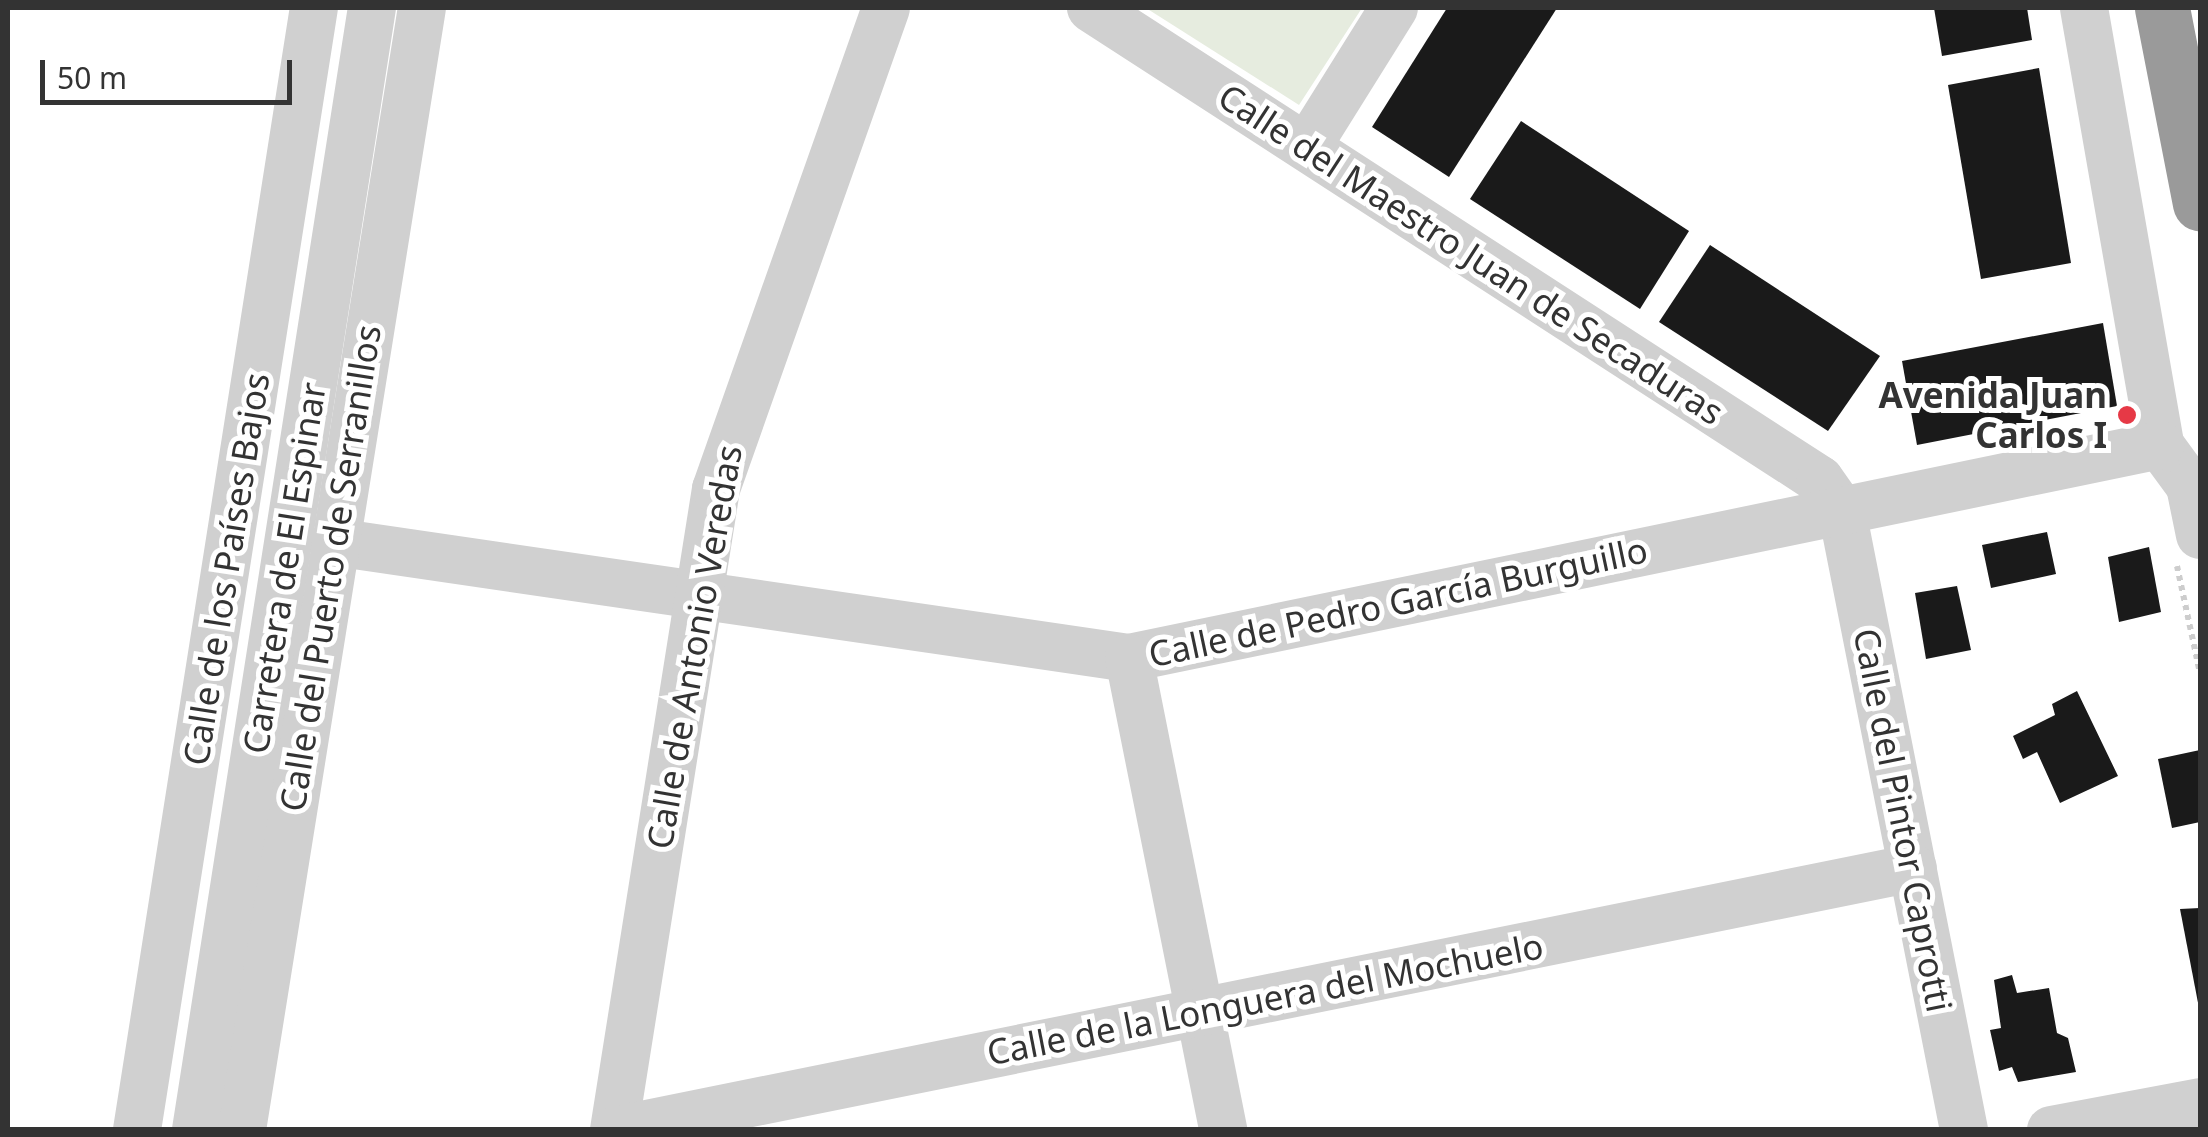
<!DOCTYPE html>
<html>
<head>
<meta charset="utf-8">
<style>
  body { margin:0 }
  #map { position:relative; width:2208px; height:1137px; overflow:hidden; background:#fff; font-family:"Noto Sans",sans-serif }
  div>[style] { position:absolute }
  .green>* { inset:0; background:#e6ecdf }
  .building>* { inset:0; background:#1a1a1a }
  .path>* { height:6px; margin-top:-3px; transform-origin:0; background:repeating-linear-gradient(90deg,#cdcdcd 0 5px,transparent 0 10px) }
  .minor>* { height:48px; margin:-24px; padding:0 24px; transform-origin:24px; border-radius:24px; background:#d0d0d0 }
  .highway>* { height:55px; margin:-27.5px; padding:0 27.5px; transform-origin:27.5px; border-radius:27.5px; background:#9a9a9a }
  .dots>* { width:28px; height:28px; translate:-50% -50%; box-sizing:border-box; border:5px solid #fff; border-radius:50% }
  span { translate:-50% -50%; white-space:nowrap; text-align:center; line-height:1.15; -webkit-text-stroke:10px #fff; paint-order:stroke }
  .street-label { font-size:35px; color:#333 }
  .poi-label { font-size:35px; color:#333; font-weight:700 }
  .right { translate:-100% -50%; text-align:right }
  .frame { position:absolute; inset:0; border:10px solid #333; pointer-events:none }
  .scale { position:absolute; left:40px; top:60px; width:252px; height:45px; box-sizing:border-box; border:5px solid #333; border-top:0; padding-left:12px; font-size:30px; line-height:35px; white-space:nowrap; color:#333; -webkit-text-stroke:8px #fff; paint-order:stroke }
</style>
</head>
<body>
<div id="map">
  <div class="green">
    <i style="clip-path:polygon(1146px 8px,1362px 8px,1299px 105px)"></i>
  </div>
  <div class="building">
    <i style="clip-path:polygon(1447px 8px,1557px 8px,1449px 177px,1372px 127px)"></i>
    <i style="clip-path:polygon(1934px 8px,2027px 8px,2032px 40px,1942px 56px)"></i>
    <i style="clip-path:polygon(2039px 68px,2071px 263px,1981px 279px,1948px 85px)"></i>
    <i style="clip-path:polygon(1521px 121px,1689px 231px,1640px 309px,1470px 199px)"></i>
    <i style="clip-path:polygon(1710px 245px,1880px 356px,1828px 431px,1659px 322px)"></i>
    <i style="clip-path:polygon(2103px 323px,2117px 406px,1917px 445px,1902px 361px)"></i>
    <i style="clip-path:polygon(2047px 532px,2056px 574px,1991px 588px,1982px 545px)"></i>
    <i style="clip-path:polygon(2149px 547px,2161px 612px,2119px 622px,2108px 557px)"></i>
    <i style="clip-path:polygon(1957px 586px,1971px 650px,1926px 659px,1915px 593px)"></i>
    <i style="clip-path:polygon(2077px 691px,2118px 776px,2060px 803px,2037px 752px,2023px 759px,2013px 736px,2055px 715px,2052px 704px)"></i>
    <i style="clip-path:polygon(2200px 750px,2200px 822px,2172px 828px,2158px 759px)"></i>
    <i style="clip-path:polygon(2200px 908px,2200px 1008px,2199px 1008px,2180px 909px)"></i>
    <i style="clip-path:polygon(2012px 975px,2017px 993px,2049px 988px,2057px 1033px,2068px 1038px,2076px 1072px,2018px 1082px,2012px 1067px,1999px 1071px,1990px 1030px,2001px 1028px,1994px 980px)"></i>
  </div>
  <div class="path">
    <i style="left:2177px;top:566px;width:109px;rotate:77.9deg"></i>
  </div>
  <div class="minor">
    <i style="left:1091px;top:8px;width:868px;rotate:32.92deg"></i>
    <i style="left:1820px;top:480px;width:38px;rotate:55deg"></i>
    <i style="left:1842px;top:511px;width:631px;rotate:78.85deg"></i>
    <i style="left:2084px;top:8px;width:444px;rotate:80.1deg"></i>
    <i style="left:2160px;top:445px;width:51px;rotate:53.8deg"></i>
    <i style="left:2190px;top:486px;width:50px;rotate:78.5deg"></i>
    <i style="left:1307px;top:147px;width:164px;rotate:-58deg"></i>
    <i style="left:334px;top:542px;width:803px;rotate:8.3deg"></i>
    <i style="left:1129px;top:658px;width:1053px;rotate:-11.67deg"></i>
    <i style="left:1129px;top:658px;width:481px;rotate:78.7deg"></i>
    <i style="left:137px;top:1130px;width:1136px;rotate:-81.04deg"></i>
    <i style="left:196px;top:1130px;width:1136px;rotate:-81.09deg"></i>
    <i style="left:242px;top:1130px;width:1136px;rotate:-80.89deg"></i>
    <i style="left:614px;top:1130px;width:649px;rotate:-80.96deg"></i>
    <i style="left:716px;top:489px;width:510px;rotate:-70.54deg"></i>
    <i style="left:617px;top:1130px;width:1322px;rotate:-11.43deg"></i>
    <i style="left:2051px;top:1130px;width:152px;rotate:-10.6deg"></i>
  </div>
  <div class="highway">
    <i style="left:2162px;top:8px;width:199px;rotate:79deg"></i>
  </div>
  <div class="dots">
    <i style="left:2127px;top:415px;background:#e63946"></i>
  </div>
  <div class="street-label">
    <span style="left:1471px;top:254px;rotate:33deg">Calle del Maestro Juan de Secaduras</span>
    <span style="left:284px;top:568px;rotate:-81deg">Carretera de El Espinar</span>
    <span style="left:330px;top:568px;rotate:-81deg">Calle del Puerto de Serranillos</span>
    <span style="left:226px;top:569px;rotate:-81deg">Calle de los Países Bajos</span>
    <span style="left:1398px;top:602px;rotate:-12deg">Calle de Pedro García Burguillo</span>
    <span style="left:694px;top:647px;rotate:-80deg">Calle de Antonio Veredas</span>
    <span style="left:1903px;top:820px;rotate:79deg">Calle del Pintor Caprotti</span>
    <span style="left:1265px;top:999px;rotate:-11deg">Calle de la Longuera del Mochuelo</span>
  </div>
  <div class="poi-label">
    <span class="right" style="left:2107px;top:415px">Avenida Juan<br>Carlos I</span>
  </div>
  <div class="frame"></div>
  <div class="scale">50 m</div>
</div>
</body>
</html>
